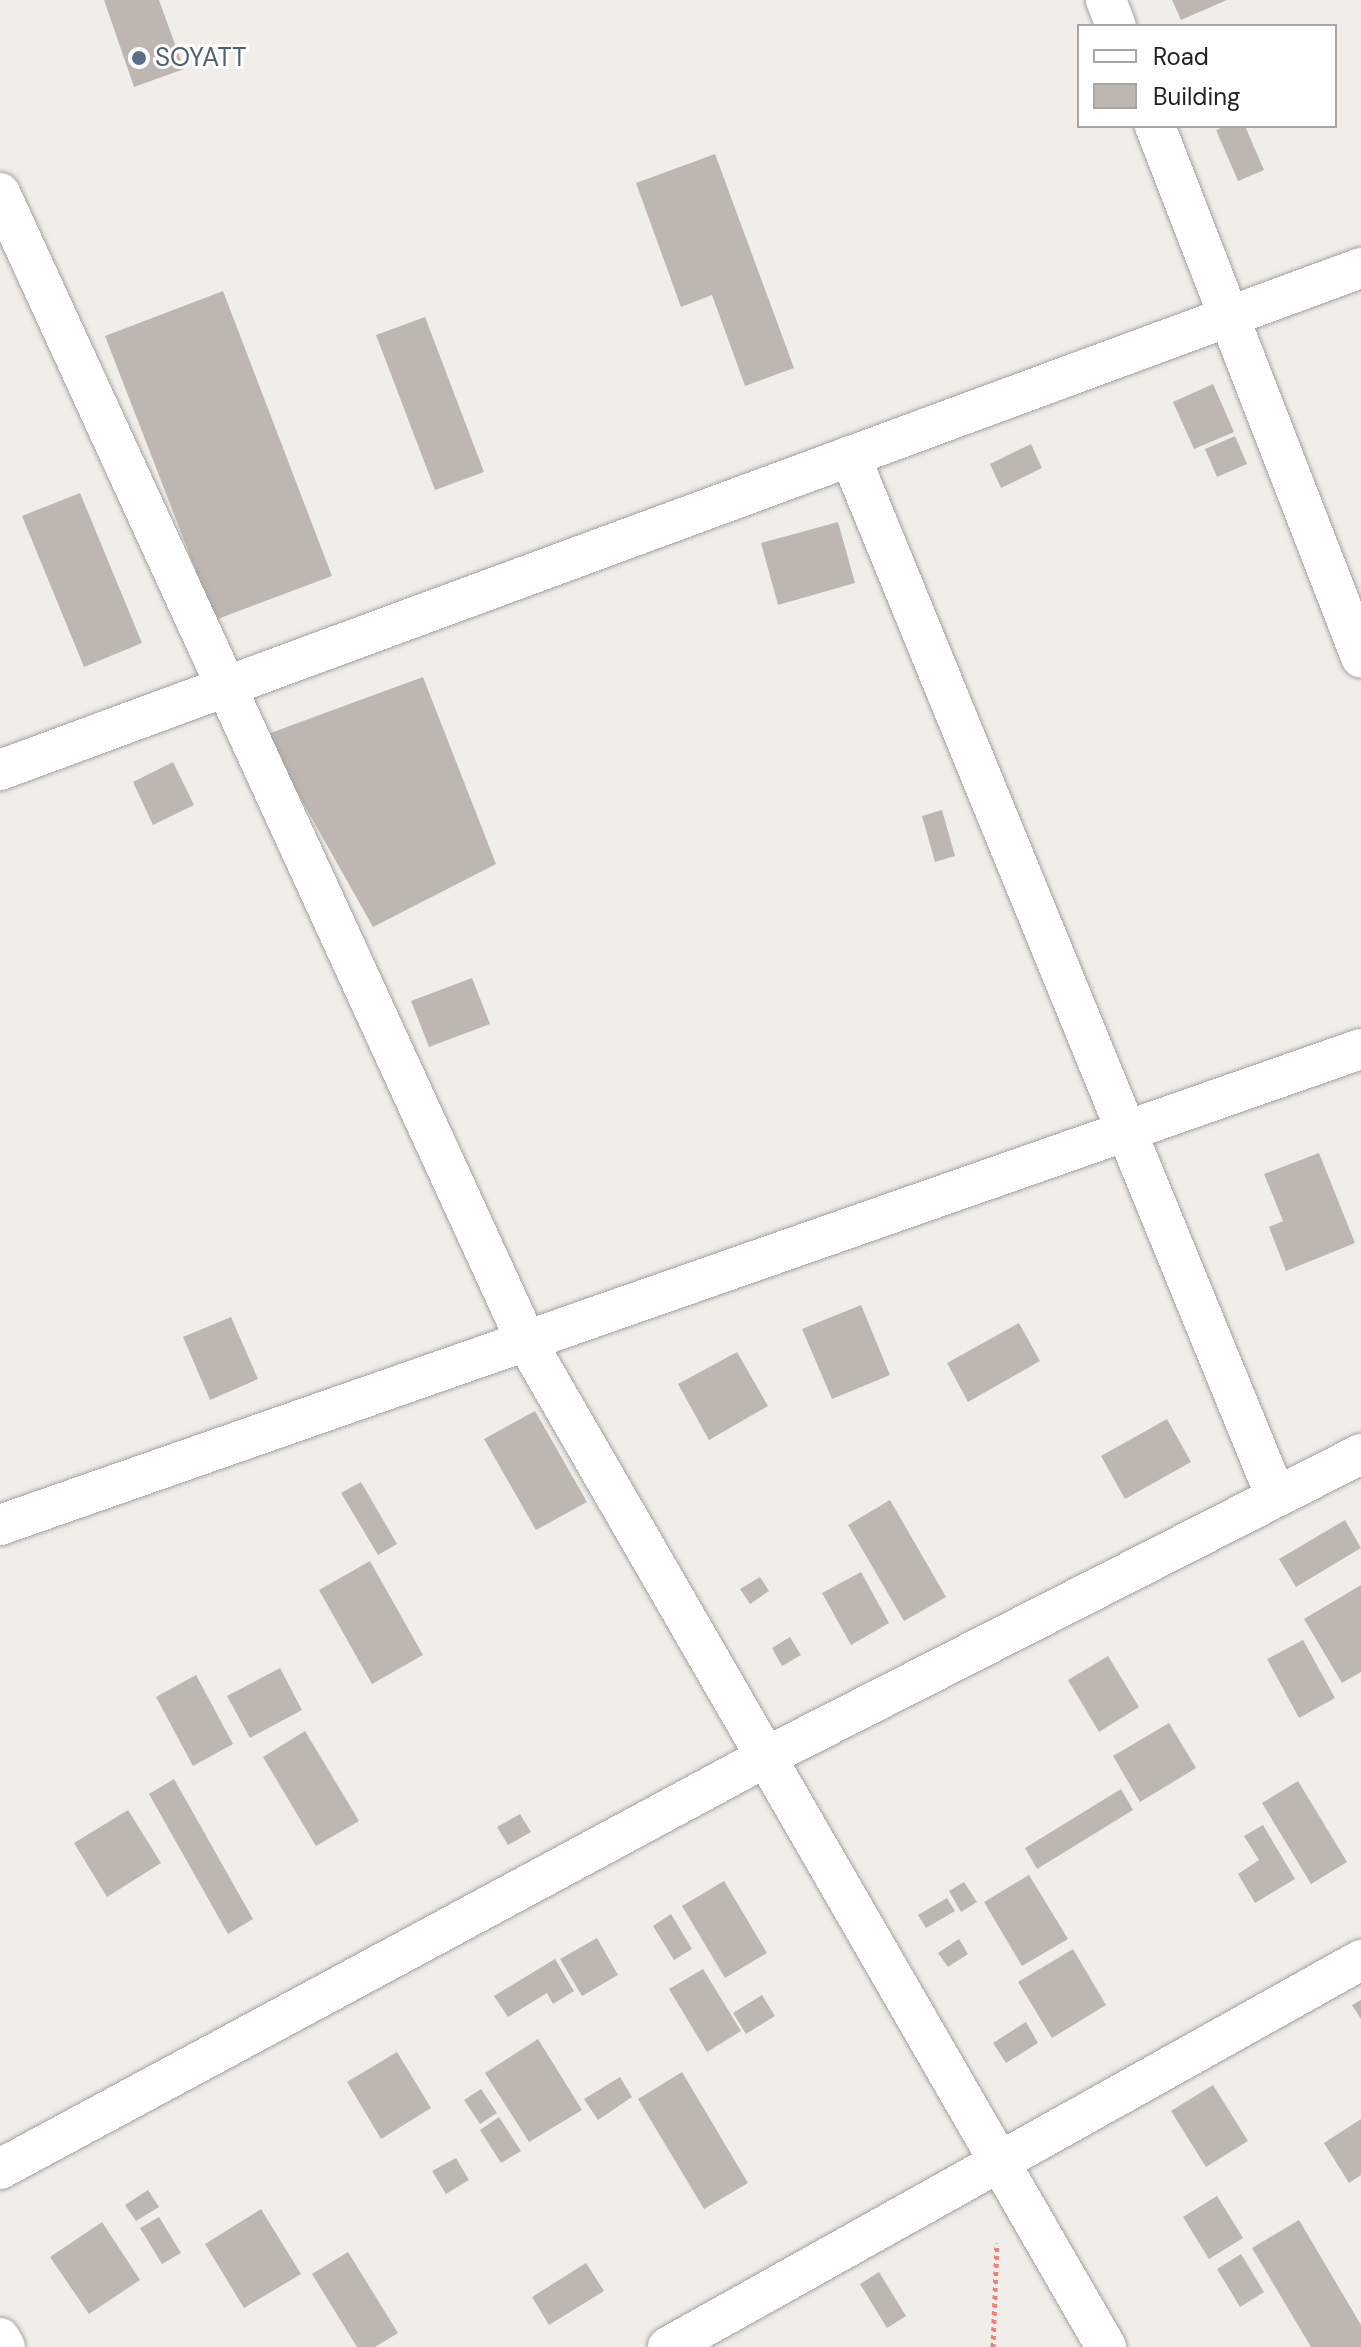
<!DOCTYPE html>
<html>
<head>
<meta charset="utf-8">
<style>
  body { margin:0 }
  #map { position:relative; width:1361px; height:2347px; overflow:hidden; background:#f1eee9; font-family:"DM Sans",sans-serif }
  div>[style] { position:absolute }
  .building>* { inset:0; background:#beb7b1 }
  .path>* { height:5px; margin-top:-2.5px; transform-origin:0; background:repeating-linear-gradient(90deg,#f0817b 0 4px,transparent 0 8px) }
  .roads { filter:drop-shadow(0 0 2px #a2a2a2) drop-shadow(0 0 2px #a2a2a2) }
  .minor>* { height:40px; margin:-20px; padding:0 20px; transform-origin:20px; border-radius:20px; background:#fff }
  .dots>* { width:22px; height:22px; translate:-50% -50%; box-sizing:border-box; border:4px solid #fff; border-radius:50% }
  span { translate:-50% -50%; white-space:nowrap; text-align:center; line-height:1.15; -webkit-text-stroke:6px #fff; paint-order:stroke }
  .service-label { font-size:26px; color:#4e5e75 }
  .left { translate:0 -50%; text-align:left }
  .legend { position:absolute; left:1077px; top:24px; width:260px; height:104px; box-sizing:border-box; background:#fff; border:2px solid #a6a6a6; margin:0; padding:10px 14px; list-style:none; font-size:24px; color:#212121 }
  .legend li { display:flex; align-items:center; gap:16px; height:40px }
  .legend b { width:40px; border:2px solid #a6a6a6 }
</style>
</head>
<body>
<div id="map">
  <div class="building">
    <i style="clip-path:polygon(104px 0,159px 0,184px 69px,134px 87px)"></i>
    <i style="clip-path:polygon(1172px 0,1227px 0,1181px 20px)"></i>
    <i style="clip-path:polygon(1226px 126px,1245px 126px,1264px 170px,1238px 181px,1216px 130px)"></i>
    <i style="clip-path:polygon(715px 154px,794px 368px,745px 386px,712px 295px,681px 307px,636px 183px)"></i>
    <i style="clip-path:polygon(223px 291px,332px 576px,215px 620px,105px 336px)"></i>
    <i style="clip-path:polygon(425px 317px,484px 472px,435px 490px,376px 335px)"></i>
    <i style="clip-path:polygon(1213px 384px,1234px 432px,1194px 449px,1173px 402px)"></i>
    <i style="clip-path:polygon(1235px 436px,1247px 464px,1217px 477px,1205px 449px)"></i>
    <i style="clip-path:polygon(1031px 444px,1042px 468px,1001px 488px,990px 464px)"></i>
    <i style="clip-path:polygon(80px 493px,142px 643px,84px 667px,22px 516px)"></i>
    <i style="clip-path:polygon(838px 522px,855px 583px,778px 605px,761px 543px)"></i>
    <i style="clip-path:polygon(423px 677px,496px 864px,373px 927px,265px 735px)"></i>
    <i style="clip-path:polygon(173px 762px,194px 805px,153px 825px,133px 782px)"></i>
    <i style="clip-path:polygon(942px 810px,955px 856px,935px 862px,922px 816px)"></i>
    <i style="clip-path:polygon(472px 978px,490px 1024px,429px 1047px,411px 1001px)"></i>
    <i style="clip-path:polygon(1319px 1153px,1355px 1243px,1286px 1271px,1269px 1227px,1283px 1221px,1264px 1174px)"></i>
    <i style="clip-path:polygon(861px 1305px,890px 1375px,832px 1399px,802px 1329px)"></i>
    <i style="clip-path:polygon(231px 1317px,258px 1379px,210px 1400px,183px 1337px)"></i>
    <i style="clip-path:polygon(1019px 1323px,1040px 1361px,968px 1402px,947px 1363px)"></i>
    <i style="clip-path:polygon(737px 1352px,768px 1406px,709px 1440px,678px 1384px)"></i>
    <i style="clip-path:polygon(535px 1411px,587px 1502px,536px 1530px,484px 1439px)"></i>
    <i style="clip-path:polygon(1167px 1419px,1191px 1462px,1125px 1499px,1101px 1456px)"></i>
    <i style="clip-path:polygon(361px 1482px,397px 1544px,378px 1555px,341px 1493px)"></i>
    <i style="clip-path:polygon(890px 1500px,946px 1597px,904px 1621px,848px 1525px)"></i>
    <i style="clip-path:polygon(1345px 1520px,1361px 1548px,1296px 1587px,1279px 1559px)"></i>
    <i style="clip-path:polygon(370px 1561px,423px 1655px,372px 1684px,319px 1590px)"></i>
    <i style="clip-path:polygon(861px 1572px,889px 1623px,851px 1645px,822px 1593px)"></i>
    <i style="clip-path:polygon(760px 1577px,769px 1591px,750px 1604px,740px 1589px)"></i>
    <i style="clip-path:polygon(1361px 1585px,1361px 1672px,1342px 1683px,1304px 1619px)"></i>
    <i style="clip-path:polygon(790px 1637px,801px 1655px,782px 1666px,772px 1648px)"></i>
    <i style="clip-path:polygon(1303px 1640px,1335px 1698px,1299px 1718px,1267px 1659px)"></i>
    <i style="clip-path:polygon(1108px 1656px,1139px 1707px,1099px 1732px,1068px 1680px)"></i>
    <i style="clip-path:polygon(280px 1668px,302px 1710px,250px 1738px,227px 1696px)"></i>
    <i style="clip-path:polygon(196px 1675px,233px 1744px,193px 1766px,156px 1697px)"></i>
    <i style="clip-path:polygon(1169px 1723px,1196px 1768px,1140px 1802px,1113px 1756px)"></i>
    <i style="clip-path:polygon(305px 1731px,359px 1821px,316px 1846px,263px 1757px)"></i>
    <i style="clip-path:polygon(174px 1779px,253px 1919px,228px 1934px,149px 1794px)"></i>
    <i style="clip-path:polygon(1298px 1781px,1347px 1862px,1311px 1884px,1262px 1803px)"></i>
    <i style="clip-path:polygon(1121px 1789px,1133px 1810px,1037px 1869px,1025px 1848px)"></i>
    <i style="clip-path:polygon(128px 1810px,161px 1863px,107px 1897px,74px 1843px)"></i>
    <i style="clip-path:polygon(520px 1814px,531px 1832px,508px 1845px,497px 1827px)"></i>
    <i style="clip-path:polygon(1263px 1825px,1295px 1879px,1255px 1903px,1238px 1874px,1259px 1860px,1244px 1836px)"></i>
    <i style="clip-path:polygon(1029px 1875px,1068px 1939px,1022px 1966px,984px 1902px)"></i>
    <i style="clip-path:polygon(724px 1881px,767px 1953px,725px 1978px,682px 1906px)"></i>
    <i style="clip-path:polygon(964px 1882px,977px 1902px,961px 1912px,949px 1891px)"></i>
    <i style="clip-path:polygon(947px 1898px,955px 1911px,926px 1928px,918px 1915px)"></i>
    <i style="clip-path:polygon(671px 1914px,692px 1949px,674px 1960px,653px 1926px)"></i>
    <i style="clip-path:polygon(597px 1938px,618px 1975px,582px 1996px,560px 1959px)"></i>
    <i style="clip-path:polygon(959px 1939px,968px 1954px,948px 1967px,938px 1953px)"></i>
    <i style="clip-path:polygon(1073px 1949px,1106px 2005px,1052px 2038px,1018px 1982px)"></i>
    <i style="clip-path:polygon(555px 1959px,574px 1991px,553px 2004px,547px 1993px,508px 2017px,494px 1996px)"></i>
    <i style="clip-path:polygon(703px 1969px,741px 2031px,707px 2052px,669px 1989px)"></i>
    <i style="clip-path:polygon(762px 1995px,775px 2016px,746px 2034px,733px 2013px)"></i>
    <i style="clip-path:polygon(1361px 2000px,1361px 2019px,1352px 2005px)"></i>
    <i style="clip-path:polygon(1026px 2022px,1038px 2043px,1006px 2063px,993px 2043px)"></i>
    <i style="clip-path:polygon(538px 2039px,582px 2110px,529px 2142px,485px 2073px)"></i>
    <i style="clip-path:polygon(397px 2052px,431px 2108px,381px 2139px,347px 2082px)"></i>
    <i style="clip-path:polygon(682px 2072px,748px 2183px,704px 2209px,638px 2099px)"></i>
    <i style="clip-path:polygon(620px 2077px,632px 2097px,598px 2120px,584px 2099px)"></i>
    <i style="clip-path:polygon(1213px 2085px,1248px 2141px,1206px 2167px,1171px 2111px)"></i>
    <i style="clip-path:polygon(481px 2089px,497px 2113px,480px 2124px,464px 2100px)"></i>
    <i style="clip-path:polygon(499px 2117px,521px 2151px,501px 2163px,480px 2130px)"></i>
    <i style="clip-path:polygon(1361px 2119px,1361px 2175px,1349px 2183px,1324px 2143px)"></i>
    <i style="clip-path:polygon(456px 2158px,469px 2180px,446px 2194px,432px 2171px)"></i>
    <i style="clip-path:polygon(148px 2190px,159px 2207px,136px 2221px,125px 2205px)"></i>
    <i style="clip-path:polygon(1217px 2196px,1243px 2238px,1209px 2259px,1183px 2217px)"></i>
    <i style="clip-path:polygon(261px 2209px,301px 2274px,244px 2308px,205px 2244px)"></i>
    <i style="clip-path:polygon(159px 2217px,181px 2253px,162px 2264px,140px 2228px)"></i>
    <i style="clip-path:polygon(1299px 2220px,1361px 2325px,1361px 2347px,1311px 2347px,1252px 2248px)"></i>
    <i style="clip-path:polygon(102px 2222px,140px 2280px,89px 2314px,50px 2257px)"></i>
    <i style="clip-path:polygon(348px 2252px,398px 2333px,375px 2347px,357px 2347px,312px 2274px)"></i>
    <i style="clip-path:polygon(1241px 2254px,1264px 2292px,1240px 2307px,1217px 2269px)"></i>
    <i style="clip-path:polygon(586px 2263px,604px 2291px,549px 2325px,532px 2297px)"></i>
    <i style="clip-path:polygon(879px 2272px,906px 2316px,887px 2328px,860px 2284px)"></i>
  </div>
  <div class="path">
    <i style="left:993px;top:2347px;width:104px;rotate:-87.8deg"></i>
  </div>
  <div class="roads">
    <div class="minor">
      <i style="left:1106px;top:0;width:28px;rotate:69deg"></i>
      <i style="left:1155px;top:126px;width:570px;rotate:68.8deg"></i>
      <i style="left:0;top:193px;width:1263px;rotate:65.38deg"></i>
      <i style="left:526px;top:1341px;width:1161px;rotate:60.03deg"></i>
      <i style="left:850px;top:456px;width:1125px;rotate:67.74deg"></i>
      <i style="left:0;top:770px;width:1451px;rotate:-20.25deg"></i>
      <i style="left:0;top:1525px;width:1442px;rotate:-19.28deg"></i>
      <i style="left:0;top:2169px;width:870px;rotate:-28.27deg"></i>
      <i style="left:766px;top:1757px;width:668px;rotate:-26.99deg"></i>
      <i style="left:0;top:2338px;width:10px;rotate:61deg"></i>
      <i style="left:668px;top:2347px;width:794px;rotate:-29.18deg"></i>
    </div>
  </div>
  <div class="dots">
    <i style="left:139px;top:58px;background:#5c6f8a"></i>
  </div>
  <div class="service-label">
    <span class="left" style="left:155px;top:58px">SOYATT</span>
  </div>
  <ul class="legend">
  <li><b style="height:10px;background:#fff"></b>Road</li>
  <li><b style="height:22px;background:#beb7b1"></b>Building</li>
  </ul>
</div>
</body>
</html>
